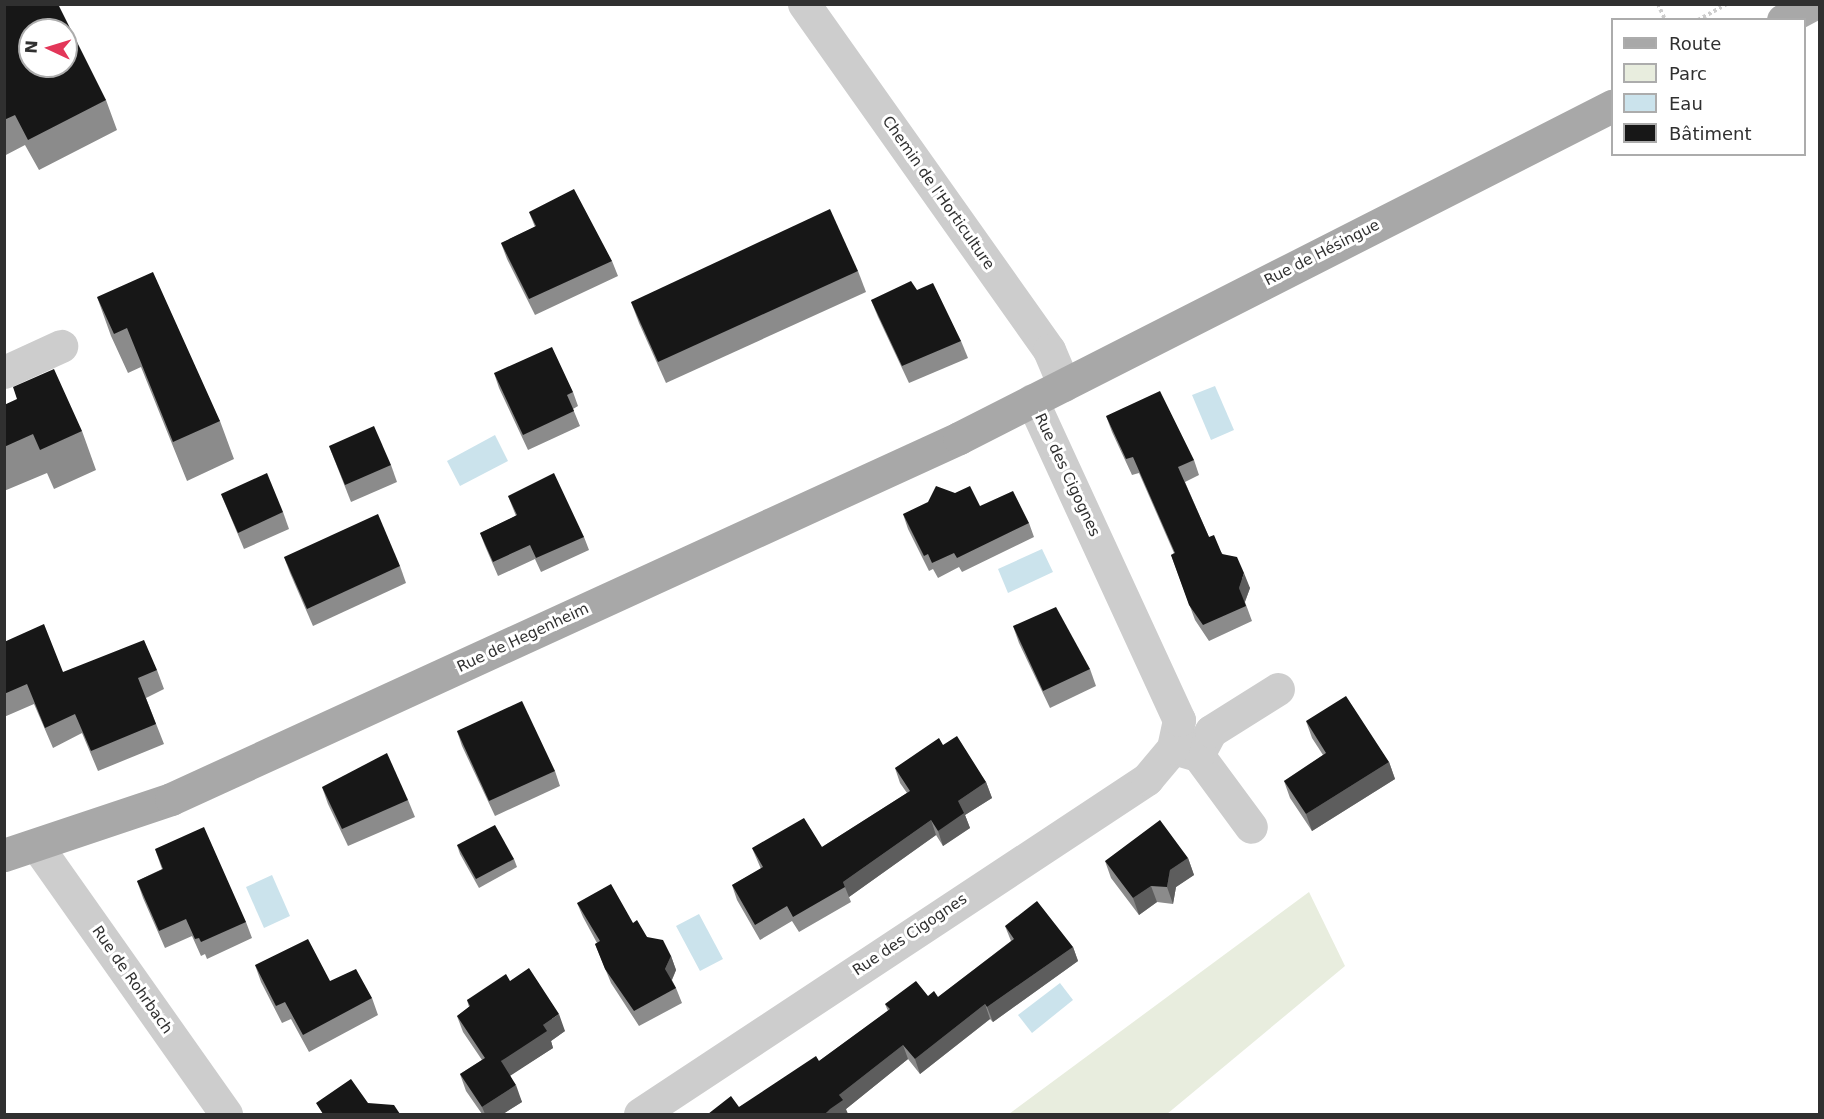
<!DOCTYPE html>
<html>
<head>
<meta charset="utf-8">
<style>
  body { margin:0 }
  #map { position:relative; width:1824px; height:1119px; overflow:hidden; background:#fff; font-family:"DejaVu Sans",sans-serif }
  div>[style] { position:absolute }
  .green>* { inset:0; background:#e8edde }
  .water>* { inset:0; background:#cbe3ec }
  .path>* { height:4px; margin-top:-2px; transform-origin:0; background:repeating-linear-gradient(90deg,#cdcdcd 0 3px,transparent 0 6px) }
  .minor>* { height:33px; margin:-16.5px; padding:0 16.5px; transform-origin:16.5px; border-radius:16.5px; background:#cdcdcd }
  .major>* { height:33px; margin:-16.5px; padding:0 16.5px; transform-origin:16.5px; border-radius:16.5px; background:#a8a8a8 }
  .wall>* { inset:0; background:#8b8b8b }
  .shaded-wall>* { inset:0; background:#5d5d5d }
  .building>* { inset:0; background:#171717 }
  span { translate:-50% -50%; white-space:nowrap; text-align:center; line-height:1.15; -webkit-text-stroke:6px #fff; paint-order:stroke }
  .street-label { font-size:15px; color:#303030 }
  .frame { position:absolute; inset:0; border:6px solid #303030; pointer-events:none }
  .legend { position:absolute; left:1611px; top:18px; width:195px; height:138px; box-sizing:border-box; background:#fff; border:2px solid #acacac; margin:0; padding:8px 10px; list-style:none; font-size:18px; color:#303030 }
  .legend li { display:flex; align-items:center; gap:12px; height:30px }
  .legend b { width:30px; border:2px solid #acacac }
  .north { position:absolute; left:18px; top:18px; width:60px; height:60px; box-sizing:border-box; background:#fff; border:2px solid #acacac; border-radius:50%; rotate:274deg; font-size:16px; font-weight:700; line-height:24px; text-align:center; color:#303030 }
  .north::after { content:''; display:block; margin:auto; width:21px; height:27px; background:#e33659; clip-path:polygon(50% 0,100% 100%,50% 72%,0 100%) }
</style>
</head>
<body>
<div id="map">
  <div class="green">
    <i style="clip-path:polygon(1309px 892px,1345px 966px,1167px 1114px,1009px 1114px)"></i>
  </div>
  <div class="water">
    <i style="clip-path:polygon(1215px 386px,1234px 430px,1211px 440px,1192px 395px)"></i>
    <i style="clip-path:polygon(495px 435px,508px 461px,460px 486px,447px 461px)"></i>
    <i style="clip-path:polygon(1042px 549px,1053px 572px,1008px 593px,998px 569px)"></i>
    <i style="clip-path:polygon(272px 875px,290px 916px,264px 928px,246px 887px)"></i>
    <i style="clip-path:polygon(699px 914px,723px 959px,700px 971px,676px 926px)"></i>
    <i style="clip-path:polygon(1060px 983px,1073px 1000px,1032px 1033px,1018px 1015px)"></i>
  </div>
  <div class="path">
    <i style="left:1658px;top:4px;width:17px;rotate:66deg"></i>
    <i style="left:1698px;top:20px;width:33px;rotate:-29deg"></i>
  </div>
  <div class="minor">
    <i style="left:804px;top:4px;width:424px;rotate:54.7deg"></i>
    <i style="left:1049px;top:350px;width:38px;rotate:67deg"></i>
    <i style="left:4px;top:372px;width:63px;rotate:-24.5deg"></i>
    <i style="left:1173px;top:748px;width:26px;rotate:16deg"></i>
    <i style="left:1198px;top:755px;width:89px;rotate:53.6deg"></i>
    <i style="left:1198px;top:755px;width:27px;rotate:-62deg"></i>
    <i style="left:1211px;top:731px;width:79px;rotate:-32.1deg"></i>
    <i style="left:37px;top:846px;width:328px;rotate:54.8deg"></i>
    <i style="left:640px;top:1114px;width:608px;rotate:-33.45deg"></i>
    <i style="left:1147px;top:779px;width:40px;rotate:-50deg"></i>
    <i style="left:1173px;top:748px;width:29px;rotate:-78deg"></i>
    <i style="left:1179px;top:720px;width:352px;rotate:-114.7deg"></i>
  </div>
  <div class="major">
    <i style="left:1783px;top:20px;width:34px;rotate:-28deg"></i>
    <i style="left:4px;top:855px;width:176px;rotate:-18.5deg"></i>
    <i style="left:171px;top:799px;width:867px;rotate:-24.61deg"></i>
    <i style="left:959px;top:438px;width:733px;rotate:-26.95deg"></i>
  </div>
  <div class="wall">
    <i style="clip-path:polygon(4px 4px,106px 100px,117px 130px,39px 170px,25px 145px,4px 156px)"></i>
    <i style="clip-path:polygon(529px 212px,612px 261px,618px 276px,535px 315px,507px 259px,501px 243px,535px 227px)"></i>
    <i style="clip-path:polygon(858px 271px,866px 292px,666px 383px,639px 323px,631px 302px)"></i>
    <i style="clip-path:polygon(917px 290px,961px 341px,968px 358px,909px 383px,878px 317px,871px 300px)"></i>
    <i style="clip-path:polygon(97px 297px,220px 421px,234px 459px,187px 481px,141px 367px,128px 373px,111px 336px)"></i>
    <i style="clip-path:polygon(494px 373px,573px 392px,578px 406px,573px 409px,580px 426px,528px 450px,499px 388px)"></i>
    <i style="clip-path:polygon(4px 405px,82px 431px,96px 470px,54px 489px,47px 473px,4px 491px)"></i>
    <i style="clip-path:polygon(1106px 416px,1194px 460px,1199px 475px,1185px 482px,1209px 537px,1250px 588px,1245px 602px,1252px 621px,1209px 641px,1195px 620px,1171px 555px,1174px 553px,1139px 473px,1132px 475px,1112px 432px)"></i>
    <i style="clip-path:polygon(329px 446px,391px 465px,397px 482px,351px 502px)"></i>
    <i style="clip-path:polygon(221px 494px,283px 512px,289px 529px,244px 549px)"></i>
    <i style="clip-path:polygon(508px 496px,584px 537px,589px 550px,541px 572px,535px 559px,498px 576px,485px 546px,480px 533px,516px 516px)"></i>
    <i style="clip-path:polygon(980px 506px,1029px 523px,1034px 537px,962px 572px,959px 567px,938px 578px,933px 569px,929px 571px,908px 529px,903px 514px)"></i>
    <i style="clip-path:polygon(284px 557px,400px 566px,406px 583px,313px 626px,290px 573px)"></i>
    <i style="clip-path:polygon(1013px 626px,1090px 669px,1096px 686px,1050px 708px,1019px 643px)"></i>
    <i style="clip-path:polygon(4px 642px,63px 672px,157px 670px,164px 689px,146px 698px,164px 744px,98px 771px,82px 733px,53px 748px,34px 704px,4px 717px)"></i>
    <i style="clip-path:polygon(1306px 721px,1389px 762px,1395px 779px,1312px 831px,1290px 798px,1284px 781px,1323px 755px,1312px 738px)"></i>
    <i style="clip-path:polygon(457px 731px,555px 771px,560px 786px,495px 816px,462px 746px)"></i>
    <i style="clip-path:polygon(943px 745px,986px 782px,992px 798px,965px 815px,970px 828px,943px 846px,936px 835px,849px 897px,851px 902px,799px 932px,792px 921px,760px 940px,737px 900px,732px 885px,761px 869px,752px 848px,822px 847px,907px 793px,900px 783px,895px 768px)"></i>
    <i style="clip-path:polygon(322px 787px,408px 800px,415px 817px,348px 846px,328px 804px)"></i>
    <i style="clip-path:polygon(457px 845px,514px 859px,517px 867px,479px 888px,460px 854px)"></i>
    <i style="clip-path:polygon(155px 849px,246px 922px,252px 938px,207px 959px,205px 954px,201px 956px,192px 936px,165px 948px,143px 898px,137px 881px,162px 869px)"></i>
    <i style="clip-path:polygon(1188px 858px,1194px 875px,1176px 887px,1173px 904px,1157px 902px,1139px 915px,1111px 878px,1105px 861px)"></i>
    <i style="clip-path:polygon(577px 903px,633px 923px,647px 937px,671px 956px,676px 970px,672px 980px,676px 988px,682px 1003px,639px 1026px,611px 983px,595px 944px,597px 943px,583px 917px)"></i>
    <i style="clip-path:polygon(1005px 926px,1073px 947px,1078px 961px,993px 1022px,990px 1019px,920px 1074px,908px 1059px,846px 1109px,739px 1107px,819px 1061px,888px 1011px,885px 1004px,928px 996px,938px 997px,1011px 941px)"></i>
    <i style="clip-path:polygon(255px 965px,330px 981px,372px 998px,378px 1015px,309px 1052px,291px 1019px,282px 1023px,261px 982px)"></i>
    <i style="clip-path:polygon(510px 981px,565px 1031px,551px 1041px,553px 1048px,510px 1075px,522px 1102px,503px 1114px,482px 1114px,466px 1091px,460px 1074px,482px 1060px,463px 1032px,457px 1016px,469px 1007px,467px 1000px)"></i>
  </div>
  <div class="shaded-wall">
    <i style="clip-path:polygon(1244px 573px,1250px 588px,1244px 604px,1239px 588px)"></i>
    <i style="clip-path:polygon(1389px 762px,1395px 779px,1312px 831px,1306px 814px)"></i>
    <i style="clip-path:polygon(986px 782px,992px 798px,965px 815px,970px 828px,943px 846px,938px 831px,958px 801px)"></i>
    <i style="clip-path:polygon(931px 820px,936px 835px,849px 897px,843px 882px)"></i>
    <i style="clip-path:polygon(1188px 858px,1194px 875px,1176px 887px,1173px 904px,1167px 887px,1170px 870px)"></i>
    <i style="clip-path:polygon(1151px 886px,1157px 902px,1139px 915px,1133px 898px)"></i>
    <i style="clip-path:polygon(1073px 947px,1078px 961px,993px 1022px,987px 1007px)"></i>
    <i style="clip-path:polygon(671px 956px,676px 970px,670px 984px,665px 969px)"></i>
    <i style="clip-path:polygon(985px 1004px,990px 1019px,920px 1074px,915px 1059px)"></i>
    <i style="clip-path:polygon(559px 1014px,565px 1031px,551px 1041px,553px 1048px,507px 1078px,501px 1061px,543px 1025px)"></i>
    <i style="clip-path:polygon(903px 1045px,908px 1059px,846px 1109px,848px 1114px,825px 1114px,839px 1095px)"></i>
    <i style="clip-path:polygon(516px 1085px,522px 1102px,503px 1114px,485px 1114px,482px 1107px)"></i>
  </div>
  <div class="building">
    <i style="clip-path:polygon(evenodd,4px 4px,58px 4px,106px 100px,28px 140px,15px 115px,4px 120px,4px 4px,30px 30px,66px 30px,66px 66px,30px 66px,30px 30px)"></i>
    <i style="clip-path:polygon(574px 189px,612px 261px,529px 299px,501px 243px,536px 226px,529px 212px)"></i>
    <i style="clip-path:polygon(830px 209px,858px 271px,658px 362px,631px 302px)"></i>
    <i style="clip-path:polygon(153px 272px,220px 421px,173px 442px,127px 328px,114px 334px,97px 297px)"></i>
    <i style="clip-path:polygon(911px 281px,917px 290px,933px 283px,961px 341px,902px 366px,871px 300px)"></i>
    <i style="clip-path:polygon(552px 347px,573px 392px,567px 395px,574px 411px,523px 435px,494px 373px)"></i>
    <i style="clip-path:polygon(54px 369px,82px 431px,40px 450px,33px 434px,4px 447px,4px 405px,17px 399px,13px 387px)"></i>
    <i style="clip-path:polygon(1160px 391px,1194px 460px,1178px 467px,1209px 537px,1214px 535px,1222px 554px,1237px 557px,1244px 573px,1239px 588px,1246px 606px,1203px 625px,1189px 605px,1171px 555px,1175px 553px,1133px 457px,1126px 459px,1106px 416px)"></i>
    <i style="clip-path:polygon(374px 426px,391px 465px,345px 485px,329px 446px)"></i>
    <i style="clip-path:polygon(267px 473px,283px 512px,238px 533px,221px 494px)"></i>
    <i style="clip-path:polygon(554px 473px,584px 537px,536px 558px,530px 545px,493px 562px,480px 533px,517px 515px,508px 496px)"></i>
    <i style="clip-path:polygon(936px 486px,955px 493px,970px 486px,980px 506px,1013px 491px,1029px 523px,957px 558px,954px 553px,932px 563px,928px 554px,924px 556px,903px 514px,928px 502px)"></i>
    <i style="clip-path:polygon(378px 514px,400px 566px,307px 609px,284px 557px)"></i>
    <i style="clip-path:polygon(1056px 607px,1090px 669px,1043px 691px,1013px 626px)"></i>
    <i style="clip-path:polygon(44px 624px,63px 672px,144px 640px,157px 670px,138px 678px,156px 724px,91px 751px,75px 714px,45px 728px,27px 684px,4px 694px,4px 642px)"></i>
    <i style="clip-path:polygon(1346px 696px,1389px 762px,1306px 814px,1284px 781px,1326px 753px,1306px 721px)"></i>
    <i style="clip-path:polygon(522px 701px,555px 771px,489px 801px,457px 731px)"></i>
    <i style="clip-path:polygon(957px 736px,986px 782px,958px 801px,964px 813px,938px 831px,931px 820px,843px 882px,845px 887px,793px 917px,787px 906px,755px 925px,732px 885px,763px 867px,752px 848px,804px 818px,822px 847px,910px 791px,895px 768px,939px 738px,943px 745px)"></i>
    <i style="clip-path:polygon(387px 753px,408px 800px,342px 829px,322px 787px)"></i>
    <i style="clip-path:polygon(1160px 820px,1188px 858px,1170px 870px,1167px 887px,1151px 886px,1133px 898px,1105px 861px)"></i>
    <i style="clip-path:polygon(495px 825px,514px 859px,476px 879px,457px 845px)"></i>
    <i style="clip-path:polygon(204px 827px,246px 922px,201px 942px,199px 938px,195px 939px,186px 919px,159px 931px,137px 881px,163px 869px,155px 849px)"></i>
    <i style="clip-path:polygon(611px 884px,633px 923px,637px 920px,647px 937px,663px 940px,671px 956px,665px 969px,676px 988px,634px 1011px,605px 969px,595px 944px,600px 941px,577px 903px)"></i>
    <i style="clip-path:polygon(1037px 901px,1073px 947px,987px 1007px,985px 1004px,915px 1059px,903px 1045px,839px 1095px,843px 1100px,830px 1109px,825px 1114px,708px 1114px,731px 1096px,739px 1107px,816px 1056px,819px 1061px,890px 1009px,885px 1004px,916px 981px,928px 996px,934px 991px,938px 997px,1014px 939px,1005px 926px)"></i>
    <i style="clip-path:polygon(308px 939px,330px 981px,356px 969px,372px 998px,303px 1035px,285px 1002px,276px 1006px,255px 965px)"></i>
    <i style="clip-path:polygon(529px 968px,559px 1014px,543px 1025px,547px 1031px,501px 1061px,516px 1085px,482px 1107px,460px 1074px,485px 1058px,457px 1016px,470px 1006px,467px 1000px,506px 974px,510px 981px)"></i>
    <i style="clip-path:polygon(351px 1079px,368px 1103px,394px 1105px,400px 1114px,323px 1114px,316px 1103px)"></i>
  </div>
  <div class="street-label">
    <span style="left:938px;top:193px;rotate:55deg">Chemin de l'Horticulture</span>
    <span style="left:1322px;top:253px;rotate:-27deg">Rue de Hésingue</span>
    <span style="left:1067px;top:475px;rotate:65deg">Rue des Cigognes</span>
    <span style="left:523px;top:638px;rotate:-25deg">Rue de Hegenheim</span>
    <span style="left:910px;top:935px;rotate:-34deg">Rue des Cigognes</span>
    <span style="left:132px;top:980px;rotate:55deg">Rue de Rohrbach</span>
  </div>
  <div class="frame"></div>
  <ul class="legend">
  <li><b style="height:8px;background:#a8a8a8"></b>Route</li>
  <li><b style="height:16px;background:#e8edde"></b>Parc</li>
  <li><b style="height:16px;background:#cbe3ec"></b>Eau</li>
  <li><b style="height:16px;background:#171717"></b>Bâtiment</li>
  </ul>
  <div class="north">N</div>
</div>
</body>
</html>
